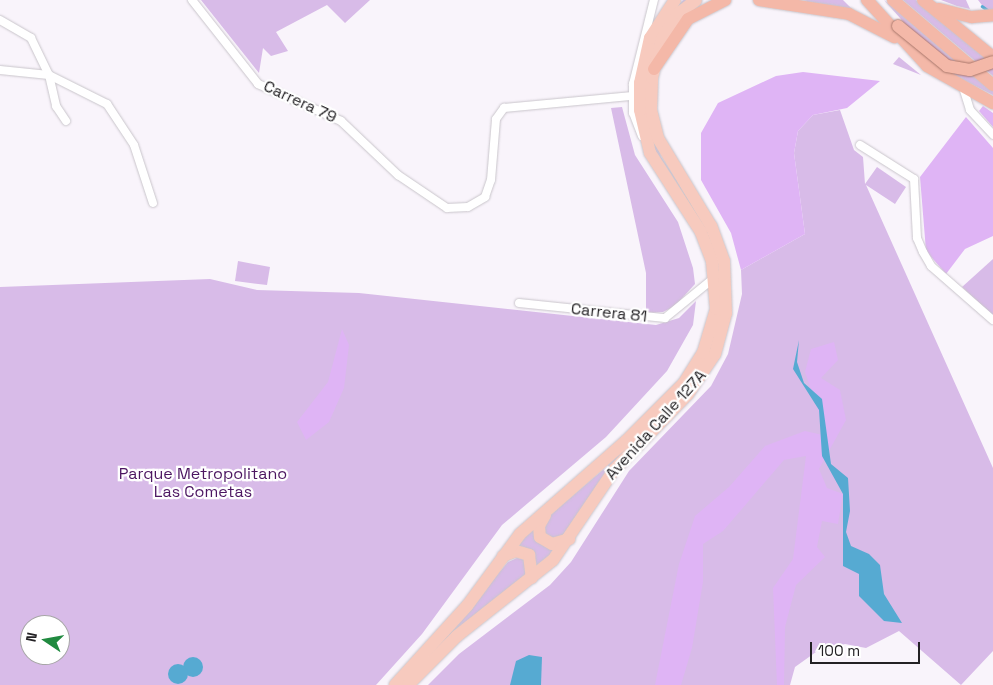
<!DOCTYPE html>
<html>
<head>
<meta charset="utf-8">
<style>
  body { margin:0 }
  #map { position:relative; width:993px; height:685px; overflow:hidden; background:#f9f4fb; font-family:"Space Grotesk",sans-serif }
  div>[style] { position:absolute }
  .green>* { inset:0; background:#d8bbe8 }
  .forest>* { inset:0; background:#dfb4f5 }
  .water>* { inset:0; background:#56aad2 }
  .round { border-radius:50% }
  .stream>* { height:2.5px; margin:-1.25px; padding:0 1.25px; transform-origin:1.25px; border-radius:1.25px; background:#56aad2 }
  .roads { filter:drop-shadow(0 0 1px #c9c5cb) drop-shadow(0 0 1px #c9c5cb) }
  .minor>* { height:8px; margin:-4px; padding:0 4px; transform-origin:4px; border-radius:4px; background:#fff }
  .primary>* { height:12px; margin:-6px; padding:0 6px; transform-origin:6px; border-radius:6px; background:#f7cabe }
  .trunk>* { height:12px; margin:-6px; padding:0 6px; transform-origin:6px; border-radius:6px; background:#f4b8a8 }
  .bridges { filter:drop-shadow(0 0 1px #aa786c) drop-shadow(0 0 1px #aa786c) }
  .trunk-bridge>* { height:12px; margin:-6px; padding:0 6px; transform-origin:6px; border-radius:6px; background:#f4b8a8 }
  span { translate:-50% -50%; white-space:nowrap; text-align:center; line-height:1.15; -webkit-text-stroke:4.5px #fff; paint-order:stroke }
  .street-label { font-size:16px; color:#232124 }
  .park-label { font-size:16px; color:#4c1661 }
  .north { position:absolute; left:20px; top:615px; width:50px; height:50px; box-sizing:border-box; background:#fff; border:1px solid #a7a6a7; border-radius:50%; rotate:282deg; font-size:14px; font-weight:700; line-height:20px; text-align:center; color:#232124 }
  .north::after { content:''; display:block; margin:auto; width:18px; height:22px; background:#218a40; clip-path:polygon(50% 0,100% 100%,50% 72%,0 100%) }
  .scale { position:absolute; left:810px; top:642px; width:110px; height:22px; box-sizing:border-box; border:2px solid #232124; border-top:0; padding-left:6px; font-size:15px; line-height:18px; white-space:nowrap; color:#232124; -webkit-text-stroke:4px #fff; paint-order:stroke }
</style>
</head>
<body>
<div id="map">
  <div class="green">
    <i style="clip-path:polygon(201px 0,370px 0,345px 23px,327px 5px,276px 32px,288px 51px,271px 56px,263px 48px,259px 73px)"></i>
    <i style="clip-path:polygon(683px 0,688px 0,671px 14px,652px 52px,646px 108px,661px 157px,704px 221px,720px 263px,724px 286px,718px 333px,699px 375px,612px 464px,566px 535px,551px 540px,542px 528px,548px 517px,611px 463px,682px 392px,697px 374px,715px 332px,721px 287px,718px 264px,702px 220px,653px 147px,644px 108px,650px 51px,661px 24px)"></i>
    <i style="clip-path:polygon(843px 0,854px 11px,803px 1px,807px 0)"></i>
    <i style="clip-path:polygon(884px 0,993px 91px,993px 95px,948px 72px)"></i>
    <i style="clip-path:polygon(903px 0,916px 0,993px 64px,993px 76px)"></i>
    <i style="clip-path:polygon(941px 0,966px 0,970px 9px,957px 6px)"></i>
    <i style="clip-path:polygon(978px 0,993px 0,993px 21px,985px 9px)"></i>
    <i style="clip-path:polygon(899px 57px,921px 75px,893px 64px)"></i>
    <i style="clip-path:polygon(622px 107px,635px 155px,678px 222px,693px 268px,695px 284px,675px 306px,663px 312px,646px 313px,646px 273px,611px 108px)"></i>
    <i style="clip-path:polygon(840px 110px,854px 150px,863px 157px,865px 184px,877px 167px,906px 187px,895px 204px,866px 185px,993px 468px,993px 651px,961px 685px,899px 631px,866px 648px,845px 644px,816px 652px,795px 667px,790px 685px,428px 685px,459px 654px,550px 585px,571px 562px,629px 471px,711px 386px,728px 354px,742px 294px,741px 270px,805px 234px,794px 153px,798px 131px,813px 115px)"></i>
    <i style="clip-path:polygon(993px 259px,993px 316px,962px 287px)"></i>
    <i style="clip-path:polygon(238px 261px,270px 267px,267px 285px,235px 281px)"></i>
    <i style="clip-path:polygon(evenodd,210px 279px,257px 290px,359px 293px,656px 325px,679px 318px,696px 301px,693px 325px,667px 371px,606px 437px,502px 525px,422px 634px,376px 685px,0 685px,0 287px,210px 279px,30px 625px,60px 625px,60px 655px,30px 655px,30px 625px)"></i>
    <i style="clip-path:polygon(535px 526px,559px 548px,537px 565px,534px 556px,514px 547px)"></i>
    <i style="clip-path:polygon(517px 558px,525px 560px,528px 573px,404px 685px,508px 562px)"></i>
  </div>
  <div class="forest">
    <i style="clip-path:polygon(803px 72px,880px 81px,847px 108px,813px 115px,798px 131px,794px 153px,805px 234px,741px 270px,731px 233px,701px 180px,701px 133px,718px 103px,776px 76px)"></i>
    <i style="clip-path:polygon(983px 106px,993px 113px,993px 127px,979px 111px)"></i>
    <i style="clip-path:polygon(966px 117px,993px 148px,993px 236px,965px 249px,946px 274px,926px 251px,920px 177px)"></i>
    <i style="clip-path:polygon(342px 329px,349px 345px,344px 388px,329px 422px,306px 440px,297px 422px,328px 382px)"></i>
    <i style="clip-path:polygon(834px 342px,838px 360px,821px 378px,840px 390px,846px 420px,819px 469px,827px 488px,843px 494px,838px 524px,822px 521px,817px 547px,825px 557px,796px 585px,785px 627px,784px 685px,777px 685px,773px 588px,793px 559px,806px 456px,784px 460px,723px 531px,703px 544px,703px 582px,692px 648px,681px 685px,655px 685px,679px 564px,695px 516px,729px 487px,765px 446px,805px 431px,827px 436px,805px 372px,811px 349px)"></i>
  </div>
  <div class="water">
    <i style="clip-path:polygon(799px 340px,797px 362px,804px 383px,822px 399px,831px 464px,848px 478px,850px 511px,846px 532px,851px 546px,869px 554px,880px 565px,884px 594px,902px 623px,884px 621px,859px 596px,859px 574px,843px 566px,843px 494px,822px 456px,819px 410px,793px 369px)"></i>
    <i style="clip-path:polygon(529px 655px,542px 657px,541px 685px,510px 685px,516px 661px)"></i>
    <i class="round" style="left:183px;top:657px;width:20px;height:20px"></i>
    <i class="round" style="left:168px;top:664px;width:20px;height:20px"></i>
  </div>
  <div class="stream">
    <i style="left:982px;top:6px;width:9px;rotate:36deg"></i>
  </div>
  <div class="roads">
    <div class="minor">
      <i style="left:192px;top:0;width:107px;rotate:51.8deg"></i>
      <i style="left:258px;top:84px;width:91px;rotate:24deg"></i>
      <i style="left:341px;top:121px;width:79px;rotate:43.5deg"></i>
      <i style="left:398px;top:175px;width:59px;rotate:34deg"></i>
      <i style="left:447px;top:208px;width:21px;rotate:-3deg"></i>
      <i style="left:468px;top:207px;width:20px;rotate:-30deg"></i>
      <i style="left:485px;top:197px;width:18px;rotate:-71deg"></i>
      <i style="left:491px;top:180px;width:61px;rotate:-85.3deg"></i>
      <i style="left:496px;top:119px;width:14px;rotate:-54deg"></i>
      <i style="left:504px;top:108px;width:129px;rotate:-5.4deg"></i>
      <i style="left:0;top:20px;width:36px;rotate:30deg"></i>
      <i style="left:31px;top:38px;width:41px;rotate:64.1deg"></i>
      <i style="left:49px;top:75px;width:32px;rotate:77deg"></i>
      <i style="left:56px;top:106px;width:18px;rotate:56deg"></i>
      <i style="left:0;top:70px;width:49px;rotate:5.8deg"></i>
      <i style="left:49px;top:75px;width:65px;rotate:26.6deg"></i>
      <i style="left:107px;top:104px;width:49px;rotate:56.6deg"></i>
      <i style="left:134px;top:145px;width:61px;rotate:71.9deg"></i>
      <i style="left:963px;top:87px;width:24px;rotate:73deg"></i>
      <i style="left:970px;top:110px;width:34px;rotate:47deg"></i>
      <i style="left:642px;top:136px;width:25px;rotate:-111deg"></i>
      <i style="left:633px;top:113px;width:29px;rotate:-90deg"></i>
      <i style="left:633px;top:84px;width:87px;rotate:-76deg"></i>
      <i style="left:860px;top:145px;width:64px;rotate:32.2deg"></i>
      <i style="left:914px;top:179px;width:59px;rotate:87.1deg"></i>
      <i style="left:917px;top:238px;width:15px;rotate:67deg"></i>
      <i style="left:923px;top:252px;width:16px;rotate:60deg"></i>
      <i style="left:931px;top:266px;width:82px;rotate:41.1deg"></i>
      <i style="left:519px;top:303px;width:147px;rotate:5.9deg"></i>
      <i style="left:665px;top:318px;width:63px;rotate:-39.2deg"></i>
    </div>
    <div class="primary">
      <i style="left:545px;top:515px;width:13px;rotate:119deg"></i>
      <i style="left:539px;top:526px;width:11px;rotate:85deg"></i>
      <i style="left:540px;top:537px;width:14px;rotate:30deg"></i>
      <i style="left:552px;top:544px;width:18px;rotate:-16deg"></i>
      <i style="left:503px;top:556px;width:14px;rotate:-21deg"></i>
      <i style="left:516px;top:551px;width:14px;rotate:17deg"></i>
      <i style="left:529px;top:555px;width:23px;rotate:83deg"></i>
      <i style="left:395px;top:685px;width:107px;rotate:-47.7deg"></i>
      <i style="left:467px;top:606px;width:89px;rotate:-53.6deg"></i>
      <i style="left:520px;top:534px;width:141px;rotate:-41.3deg"></i>
      <i style="left:626px;top:441px;width:82px;rotate:-45deg"></i>
      <i style="left:684px;top:383px;width:36px;rotate:-58deg"></i>
      <i style="left:703px;top:353px;width:46px;rotate:-73.5deg"></i>
      <i style="left:716px;top:309px;width:48px;rotate:-94.8deg"></i>
      <i style="left:712px;top:261px;width:31px;rotate:-111deg"></i>
      <i style="left:701px;top:232px;width:94px;rotate:-122.8deg"></i>
      <i style="left:650px;top:153px;width:44px;rotate:-103.1deg"></i>
      <i style="left:640px;top:110px;width:27px;rotate:-90deg"></i>
      <i style="left:640px;top:83px;width:46px;rotate:-77.5deg"></i>
      <i style="left:650px;top:38px;width:45px;rotate:-56.7deg"></i>
      <i style="left:408px;top:685px;width:69px;rotate:-45deg"></i>
      <i style="left:457px;top:636px;width:122px;rotate:-38.4deg"></i>
      <i style="left:553px;top:560px;width:109px;rotate:-55.9deg"></i>
      <i style="left:614px;top:470px;width:106px;rotate:-45.8deg"></i>
      <i style="left:688px;top:394px;width:48px;rotate:-56deg"></i>
      <i style="left:715px;top:354px;width:42px;rotate:-75deg"></i>
      <i style="left:726px;top:313px;width:52px;rotate:-92.2deg"></i>
      <i style="left:724px;top:261px;width:37px;rotate:-110deg"></i>
      <i style="left:711px;top:226px;width:103px;rotate:-121.1deg"></i>
      <i style="left:658px;top:138px;width:29px;rotate:-104deg"></i>
      <i style="left:651px;top:110px;width:32px;rotate:-88deg"></i>
      <i style="left:652px;top:78px;width:41px;rotate:-76deg"></i>
      <i style="left:662px;top:38px;width:30px;rotate:-56deg"></i>
      <i style="left:679px;top:13px;width:21px;rotate:-37deg"></i>
    </div>
    <div class="trunk">
      <i style="left:759px;top:0;width:91px;rotate:8.8deg"></i>
      <i style="left:849px;top:14px;width:51px;rotate:27.1deg"></i>
      <i style="left:867px;top:0;width:89px;rotate:47.7deg"></i>
      <i style="left:927px;top:66px;width:76px;rotate:29.3deg"></i>
      <i style="left:893px;top:0;width:131px;rotate:40.4deg"></i>
      <i style="left:923px;top:0;width:90px;rotate:39.2deg"></i>
      <i style="left:939px;top:9px;width:34px;rotate:14deg"></i>
      <i style="left:972px;top:17px;width:21px;rotate:-5deg"></i>
      <i style="left:654px;top:69px;width:60px;rotate:-55.8deg"></i>
      <i style="left:688px;top:19px;width:42px;rotate:-27.2deg"></i>
    </div>
  </div>
  <div class="bridges">
    <div class="trunk-bridge">
      <i style="left:898px;top:26px;width:63px;rotate:39.2deg"></i>
      <i style="left:947px;top:66px;width:23px;rotate:10deg"></i>
      <i style="left:970px;top:70px;width:24px;rotate:-19deg"></i>
    </div>
  </div>
  <div class="street-label">
    <span style="left:300px;top:102px;rotate:25deg">Carrera 79</span>
    <span style="left:609px;top:313px;rotate:6deg">Carrera 81</span>
    <span style="left:656px;top:425px;rotate:-48deg">Avenida Calle 127A</span>
  </div>
  <div class="park-label">
    <span style="left:203px;top:483px">Parque Metropolitano<br>Las Cometas</span>
  </div>
  <div class="north">N</div>
  <div class="scale">100 m</div>
</div>
</body>
</html>
